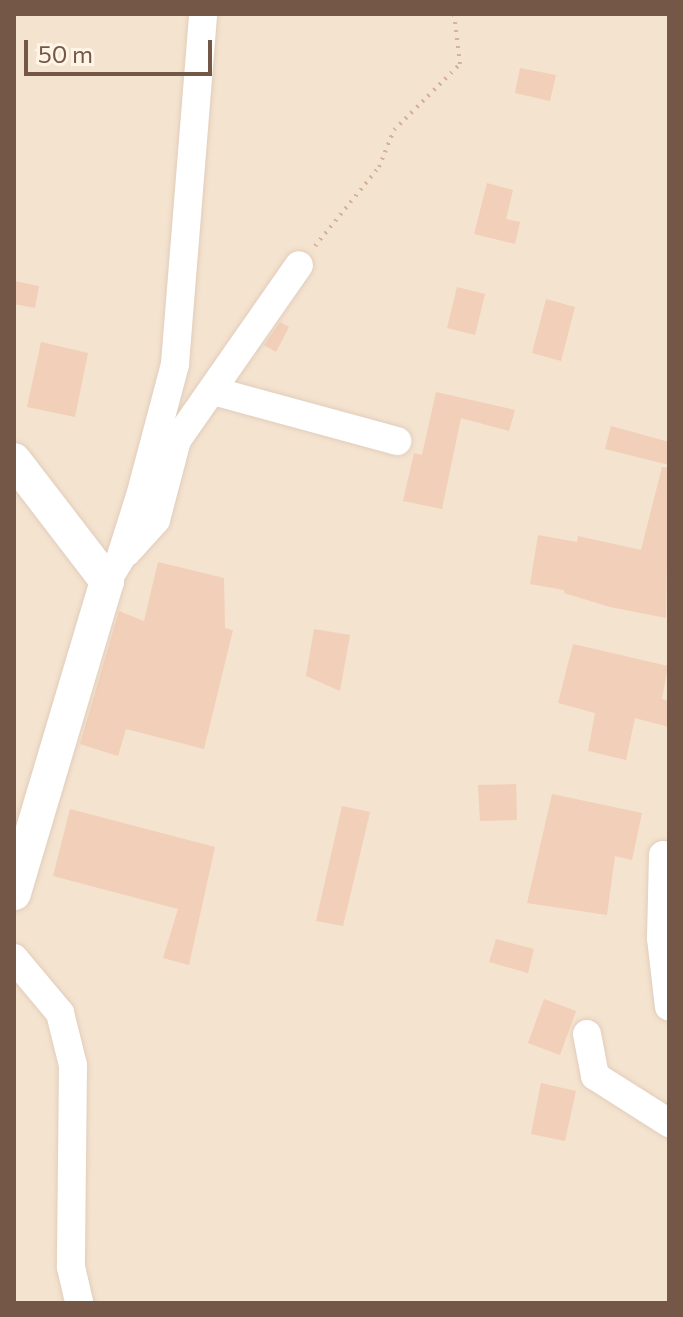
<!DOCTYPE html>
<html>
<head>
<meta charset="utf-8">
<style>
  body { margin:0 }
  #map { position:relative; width:683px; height:1317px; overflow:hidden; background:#fcf1e1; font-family:Commissioner,sans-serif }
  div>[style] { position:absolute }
  .residential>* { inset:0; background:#f4e3cf }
  .building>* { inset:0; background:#f2cfb8 }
  .path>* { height:4px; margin-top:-2px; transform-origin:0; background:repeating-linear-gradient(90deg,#d7b29b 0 2px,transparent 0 8px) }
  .roads { filter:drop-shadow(0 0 2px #e1cdbc) drop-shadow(0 0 2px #e1cdbc) }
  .minor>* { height:28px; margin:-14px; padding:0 14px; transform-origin:14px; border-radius:14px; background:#fff }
  .tertiary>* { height:34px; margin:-17px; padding:0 17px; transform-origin:17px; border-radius:17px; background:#fff }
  span { translate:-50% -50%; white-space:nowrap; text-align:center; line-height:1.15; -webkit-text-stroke:7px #fff5e7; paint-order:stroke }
  .frame { position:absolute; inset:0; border:16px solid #745747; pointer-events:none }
  .scale { position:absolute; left:24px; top:40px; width:188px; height:36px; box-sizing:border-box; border:4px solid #745747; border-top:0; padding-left:10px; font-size:24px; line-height:28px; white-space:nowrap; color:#745747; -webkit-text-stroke:6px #fff5e7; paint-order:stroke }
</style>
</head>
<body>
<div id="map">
  <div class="residential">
    <i style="clip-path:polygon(14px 14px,669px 14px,669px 1303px,14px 1303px)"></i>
  </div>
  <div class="building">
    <i style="clip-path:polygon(520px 68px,556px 75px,550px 101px,515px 93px)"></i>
    <i style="clip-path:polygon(487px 183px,513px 190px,506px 219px,520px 222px,515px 244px,474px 234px)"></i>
    <i style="clip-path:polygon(14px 281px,39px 286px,35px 308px,14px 304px)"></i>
    <i style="clip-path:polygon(457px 287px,485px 294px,475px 335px,447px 328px)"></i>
    <i style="clip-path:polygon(546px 299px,575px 307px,561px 361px,532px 353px)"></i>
    <i style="clip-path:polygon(280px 322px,289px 327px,276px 352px,264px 345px)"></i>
    <i style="clip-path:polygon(41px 342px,88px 353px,75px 417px,27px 407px)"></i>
    <i style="clip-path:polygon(436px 392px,515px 410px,509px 431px,461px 418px,442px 509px,403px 501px,414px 453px,422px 455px)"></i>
    <i style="clip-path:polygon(611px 426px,669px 442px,669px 465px,605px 449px)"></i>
    <i style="clip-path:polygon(662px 467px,669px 468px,666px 618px,610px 607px,564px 593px,564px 590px,530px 584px,538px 535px,577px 542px,578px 536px,641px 550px)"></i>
    <i style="clip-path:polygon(158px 562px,224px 578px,225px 628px,233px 630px,204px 749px,126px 729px,118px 756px,80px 744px,119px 611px,144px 621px)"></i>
    <i style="clip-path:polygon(314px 629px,350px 635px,340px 691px,306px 676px)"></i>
    <i style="clip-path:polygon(573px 644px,668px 666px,662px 699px,669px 701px,669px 727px,635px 718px,626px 760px,588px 751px,595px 713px,558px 703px)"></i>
    <i style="clip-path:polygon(516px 784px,517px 820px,480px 821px,478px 785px)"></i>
    <i style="clip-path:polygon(552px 794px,642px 813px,632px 860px,615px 856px,607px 915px,527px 903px)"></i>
    <i style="clip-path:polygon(342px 806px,370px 812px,343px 926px,316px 921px)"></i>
    <i style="clip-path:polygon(70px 809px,215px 847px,189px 965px,163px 958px,178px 909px,53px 876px)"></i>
    <i style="clip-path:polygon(496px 939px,534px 949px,528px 973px,489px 962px)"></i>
    <i style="clip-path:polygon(544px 999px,576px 1011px,560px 1055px,528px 1043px)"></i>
    <i style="clip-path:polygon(541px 1083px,576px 1091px,565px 1141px,531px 1134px)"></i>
  </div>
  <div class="path">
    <i style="left:315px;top:246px;width:102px;rotate:-51deg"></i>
    <i style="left:379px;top:167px;width:40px;rotate:-68deg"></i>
    <i style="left:394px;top:130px;width:93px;rotate:-45deg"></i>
    <i style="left:460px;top:64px;width:50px;rotate:-96.8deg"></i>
  </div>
  <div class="roads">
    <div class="minor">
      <i style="left:213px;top:391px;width:191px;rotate:15.2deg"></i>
      <i style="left:127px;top:552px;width:43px;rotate:-47.8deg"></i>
      <i style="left:156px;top:520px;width:83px;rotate:-75.3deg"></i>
      <i style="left:177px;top:440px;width:213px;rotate:-55.1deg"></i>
      <i style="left:107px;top:581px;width:26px;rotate:-59deg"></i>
      <i style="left:120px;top:559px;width:66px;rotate:-72.4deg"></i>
      <i style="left:140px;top:496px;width:137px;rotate:-75.1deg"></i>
      <i style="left:175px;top:364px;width:351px;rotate:-85.4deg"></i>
      <i style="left:663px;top:855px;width:83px;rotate:91.4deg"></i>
      <i style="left:661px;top:938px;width:69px;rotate:83.4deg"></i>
      <i style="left:14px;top:958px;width:72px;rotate:50.1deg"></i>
      <i style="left:60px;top:1013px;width:54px;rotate:76deg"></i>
      <i style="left:73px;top:1065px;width:202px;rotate:90.6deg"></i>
      <i style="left:71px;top:1267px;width:37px;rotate:77deg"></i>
      <i style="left:587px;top:1034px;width:43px;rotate:79.2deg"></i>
      <i style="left:595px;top:1076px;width:88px;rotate:32.4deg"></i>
    </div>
    <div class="tertiary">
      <i style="left:14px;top:460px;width:153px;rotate:52.5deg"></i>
      <i style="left:107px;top:581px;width:326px;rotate:106.6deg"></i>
    </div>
  </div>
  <div class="frame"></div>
  <div class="scale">50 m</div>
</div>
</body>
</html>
